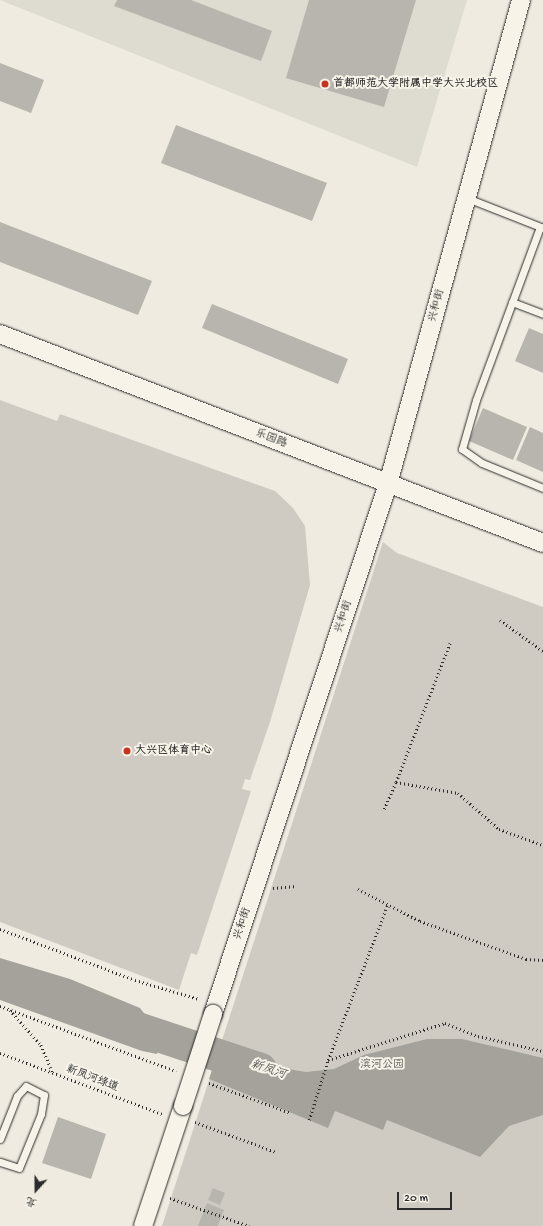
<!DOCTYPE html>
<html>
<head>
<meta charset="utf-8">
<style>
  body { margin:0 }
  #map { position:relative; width:543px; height:1226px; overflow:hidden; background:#efebe0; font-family:"Gochi Hand","LXGW WenKai TC",sans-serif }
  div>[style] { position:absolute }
  .built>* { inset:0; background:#dedbd1 }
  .green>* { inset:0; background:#cfcbc2 }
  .water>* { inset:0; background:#a4a29a }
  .river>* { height:33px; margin:-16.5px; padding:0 16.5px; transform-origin:16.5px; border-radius:16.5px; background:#a4a29a }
  .building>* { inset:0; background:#b8b5ae }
  .path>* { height:2.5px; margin-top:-1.25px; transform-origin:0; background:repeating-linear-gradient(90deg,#2b2b2b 0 1px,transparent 0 4px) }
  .roads { filter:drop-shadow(0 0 1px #2b2b2b) drop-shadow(0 0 1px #2b2b2b) }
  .service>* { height:7px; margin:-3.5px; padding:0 3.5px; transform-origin:3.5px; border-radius:3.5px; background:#f7f3e8 }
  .tertiary>* { height:18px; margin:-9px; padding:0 9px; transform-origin:9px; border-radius:9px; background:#f7f3e8 }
  .bridges { filter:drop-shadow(0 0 1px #2b2b2b) drop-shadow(0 0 1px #2b2b2b) }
  .tertiary-bridge>* { height:18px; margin:-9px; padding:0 9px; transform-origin:9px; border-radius:9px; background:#f7f3e8 }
  .dots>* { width:11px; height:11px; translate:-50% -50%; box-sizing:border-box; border:2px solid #f7f3e8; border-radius:50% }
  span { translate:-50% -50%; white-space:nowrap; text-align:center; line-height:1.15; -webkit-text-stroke:4px #f7f3e8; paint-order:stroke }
  .poi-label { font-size:11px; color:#2b2b2b; font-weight:700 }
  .left { translate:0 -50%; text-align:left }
  .street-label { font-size:11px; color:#2b2b2b }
  .park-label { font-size:11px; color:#545351 }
  .water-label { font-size:12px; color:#555552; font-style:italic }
  .north { position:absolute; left:16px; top:1170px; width:40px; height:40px; -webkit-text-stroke:3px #f7f3e8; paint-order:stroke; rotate:201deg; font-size:11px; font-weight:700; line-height:16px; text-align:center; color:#2b2b2b }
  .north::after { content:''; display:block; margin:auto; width:14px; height:18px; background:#2b2b2b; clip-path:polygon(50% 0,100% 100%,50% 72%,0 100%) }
  .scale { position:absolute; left:397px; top:1192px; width:55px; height:18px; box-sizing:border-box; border:2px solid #2b2b2b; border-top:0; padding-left:5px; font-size:12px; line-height:14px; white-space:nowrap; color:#2b2b2b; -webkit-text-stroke:3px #f7f3e8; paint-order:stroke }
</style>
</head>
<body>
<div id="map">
  <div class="built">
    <i style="clip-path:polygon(0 0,467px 0,417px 167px)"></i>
  </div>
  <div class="green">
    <i style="clip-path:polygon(0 400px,57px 421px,60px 414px,275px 491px,293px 508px,305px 526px,310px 585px,270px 722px,250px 780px,245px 779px,242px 789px,251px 791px,197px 955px,191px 953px,179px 990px,0 922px)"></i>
    <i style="clip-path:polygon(383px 542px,397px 553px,543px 607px,543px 1226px,162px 1226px)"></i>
  </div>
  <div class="water">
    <i style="clip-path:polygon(0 958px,70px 979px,140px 1008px,156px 1029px,161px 1040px,157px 1054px,142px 1051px,0 1000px)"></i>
    <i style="clip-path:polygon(427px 1039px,462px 1039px,543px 1058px,543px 1115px,509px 1126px,480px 1157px,387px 1120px,383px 1130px,335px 1111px,328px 1128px,209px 1079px,220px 1046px,270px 1066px,306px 1072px,334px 1069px,364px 1055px)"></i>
  </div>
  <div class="river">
    <i style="left:116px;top:1021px;width:152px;rotate:18.4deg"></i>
  </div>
  <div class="building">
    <i style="clip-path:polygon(117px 0,191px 0,272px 31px,261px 61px,114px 6px)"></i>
    <i style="clip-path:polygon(309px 0,416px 0,384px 107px,286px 78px)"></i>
    <i style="clip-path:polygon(0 63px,44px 80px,31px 113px,0 101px)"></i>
    <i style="clip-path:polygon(176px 125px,327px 183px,312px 221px,161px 163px)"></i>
    <i style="clip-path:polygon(0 222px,152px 281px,138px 315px,0 262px)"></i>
    <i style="clip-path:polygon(212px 304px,348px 359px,338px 384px,202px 328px)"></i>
    <i style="clip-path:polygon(529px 328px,543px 334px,543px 373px,515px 361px)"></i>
    <i style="clip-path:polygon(483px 408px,527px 427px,513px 460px,469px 441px)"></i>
    <i style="clip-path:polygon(530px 427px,543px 433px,543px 472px,516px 460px)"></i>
    <i style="clip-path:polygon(58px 1117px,106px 1134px,91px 1179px,42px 1163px)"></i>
    <i style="clip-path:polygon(213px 1188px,225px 1193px,220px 1205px,208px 1200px)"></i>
    <i style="clip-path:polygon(207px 1203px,224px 1210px,218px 1226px,198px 1226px)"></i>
  </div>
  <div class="path">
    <i style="left:500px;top:620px;width:53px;rotate:35.8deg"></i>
    <i style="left:396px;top:782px;width:149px;rotate:-68.8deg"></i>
    <i style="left:384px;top:809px;width:30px;rotate:-66deg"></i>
    <i style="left:396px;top:782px;width:63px;rotate:10.1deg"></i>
    <i style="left:458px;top:793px;width:55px;rotate:41.3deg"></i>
    <i style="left:499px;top:829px;width:47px;rotate:20deg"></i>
    <i style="left:273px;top:888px;width:24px;rotate:-5deg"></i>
    <i style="left:358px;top:889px;width:70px;rotate:27.3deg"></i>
    <i style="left:420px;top:921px;width:113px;rotate:19.7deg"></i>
    <i style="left:526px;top:959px;width:17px;rotate:3deg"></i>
    <i style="left:0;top:929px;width:144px;rotate:20.7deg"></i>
    <i style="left:135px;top:980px;width:67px;rotate:16.5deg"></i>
    <i style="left:0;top:1006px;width:188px;rotate:20.3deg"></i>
    <i style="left:10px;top:1010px;width:47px;rotate:48.5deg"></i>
    <i style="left:41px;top:1045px;width:30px;rotate:67deg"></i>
    <i style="left:0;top:1053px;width:173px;rotate:20.6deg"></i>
    <i style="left:328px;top:1060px;width:123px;rotate:-17.5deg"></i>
    <i style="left:445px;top:1023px;width:35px;rotate:22deg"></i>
    <i style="left:478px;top:1036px;width:67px;rotate:13deg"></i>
    <i style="left:209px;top:1083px;width:87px;rotate:20.1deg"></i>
    <i style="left:309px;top:1120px;width:63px;rotate:-72.4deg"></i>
    <i style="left:328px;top:1060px;width:167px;rotate:-69deg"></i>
    <i style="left:195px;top:1122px;width:86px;rotate:20.3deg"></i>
    <i style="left:170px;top:1198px;width:84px;rotate:19.5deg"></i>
  </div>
  <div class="roads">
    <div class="service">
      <i style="left:467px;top:198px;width:82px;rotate:21.5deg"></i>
      <i style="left:540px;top:227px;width:184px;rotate:110.3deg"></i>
      <i style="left:476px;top:400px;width:51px;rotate:105.9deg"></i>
      <i style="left:462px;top:449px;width:24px;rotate:35deg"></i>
      <i style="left:482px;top:463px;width:66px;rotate:22.3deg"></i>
      <i style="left:512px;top:302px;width:33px;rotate:21deg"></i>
      <i style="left:0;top:1139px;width:46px;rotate:-68.4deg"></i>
      <i style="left:17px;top:1096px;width:13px;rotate:-48deg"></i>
      <i style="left:26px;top:1086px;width:20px;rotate:27deg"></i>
      <i style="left:44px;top:1095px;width:19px;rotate:99deg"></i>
      <i style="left:41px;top:1114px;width:58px;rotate:112.2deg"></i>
      <i style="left:19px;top:1168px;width:20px;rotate:-162deg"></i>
    </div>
    <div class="tertiary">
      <i style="left:0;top:334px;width:582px;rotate:21.05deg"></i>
      <i style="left:213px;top:1014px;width:558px;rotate:-71.73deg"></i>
      <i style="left:388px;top:484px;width:502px;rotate:-74.63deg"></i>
      <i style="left:143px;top:1226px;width:126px;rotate:-71.6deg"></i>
    </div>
  </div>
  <div class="bridges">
    <div class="tertiary-bridge">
      <i style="left:183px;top:1106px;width:97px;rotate:-71.9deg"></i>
    </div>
  </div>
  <div class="dots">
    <i style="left:325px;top:84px;background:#c8321e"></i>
    <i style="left:127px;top:751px;background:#c8321e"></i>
  </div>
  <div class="poi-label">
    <span class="left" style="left:333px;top:84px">首都师范大学附属中学大兴北校区</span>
    <span class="left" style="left:135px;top:751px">大兴区体育中心</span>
  </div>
  <div class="street-label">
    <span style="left:437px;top:306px;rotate:-75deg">兴和街</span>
    <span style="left:271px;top:439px;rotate:21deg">乐园路</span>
    <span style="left:344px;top:617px;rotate:-72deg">兴和街</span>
    <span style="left:243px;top:924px;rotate:-72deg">兴和街</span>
    <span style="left:92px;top:1079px;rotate:21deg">新凤河绿道</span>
  </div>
  <div class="park-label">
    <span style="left:382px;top:1065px">滨河公园</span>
  </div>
  <div class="water-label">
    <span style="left:268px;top:1071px;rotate:18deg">新凤河</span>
  </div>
  <div class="north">北</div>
  <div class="scale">20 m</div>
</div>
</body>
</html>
